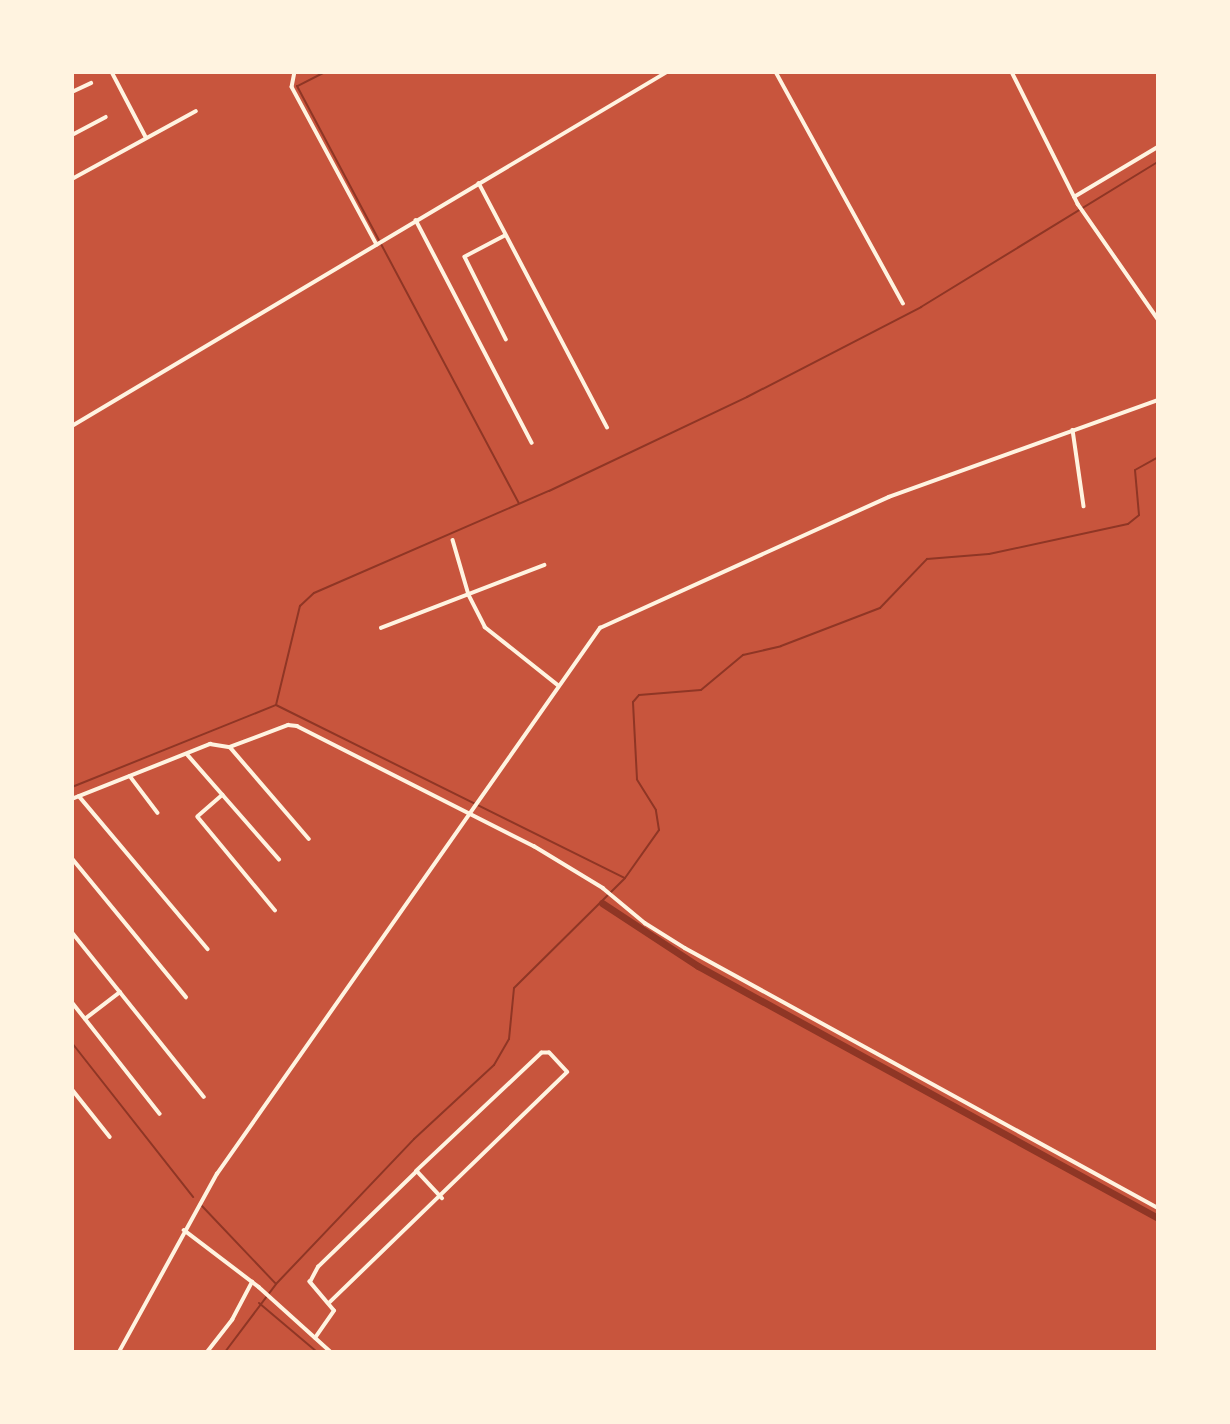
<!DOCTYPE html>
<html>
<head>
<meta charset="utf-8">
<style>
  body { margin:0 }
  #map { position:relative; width:1230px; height:1424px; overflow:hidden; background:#c8553d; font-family:"DejaVu Sans",sans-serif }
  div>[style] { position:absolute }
  .stream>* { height:2px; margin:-1px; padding:0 1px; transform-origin:1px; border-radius:1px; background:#8f3625 }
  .canal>* { height:7px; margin:-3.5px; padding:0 3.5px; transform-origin:3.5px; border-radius:3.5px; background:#8f3625 }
  .minor>* { height:3.5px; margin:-1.75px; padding:0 1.75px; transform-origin:1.75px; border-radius:1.75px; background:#fff3e0 }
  span { translate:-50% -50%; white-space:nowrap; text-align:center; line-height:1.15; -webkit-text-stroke:6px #fff3e0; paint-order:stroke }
  .frame { position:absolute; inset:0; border:74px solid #fff3e0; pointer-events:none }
</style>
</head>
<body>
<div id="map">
  <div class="stream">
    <i style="left:325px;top:72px;width:31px;rotate:153deg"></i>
    <i style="left:297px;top:86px;width:472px;rotate:62deg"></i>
    <i style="left:276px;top:705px;width:102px;rotate:-76.4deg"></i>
    <i style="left:300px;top:606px;width:19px;rotate:-43deg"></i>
    <i style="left:314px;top:593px;width:256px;rotate:-23.5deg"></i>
    <i style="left:549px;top:491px;width:219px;rotate:-25.4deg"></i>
    <i style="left:747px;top:397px;width:196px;rotate:-27.3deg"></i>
    <i style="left:921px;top:307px;width:278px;rotate:-31.5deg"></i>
    <i style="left:72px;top:787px;width:220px;rotate:-21.9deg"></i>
    <i style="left:276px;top:705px;width:389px;rotate:26.4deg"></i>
    <i style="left:72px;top:1043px;width:196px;rotate:51.8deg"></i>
    <i style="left:202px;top:1206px;width:106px;rotate:46.5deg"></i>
    <i style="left:259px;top:1303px;width:76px;rotate:40.2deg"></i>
    <i style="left:225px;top:1352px;width:85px;rotate:-53.1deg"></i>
    <i style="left:276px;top:1284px;width:200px;rotate:-46.4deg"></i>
    <i style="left:414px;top:1139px;width:109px;rotate:-42.8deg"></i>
    <i style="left:494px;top:1065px;width:30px;rotate:-60deg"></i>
    <i style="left:509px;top:1039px;width:51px;rotate:-84.4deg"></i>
    <i style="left:514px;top:988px;width:156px;rotate:-44.7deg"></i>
    <i style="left:625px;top:878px;width:59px;rotate:-54.7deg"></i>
    <i style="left:659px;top:830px;width:20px;rotate:-99deg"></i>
    <i style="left:656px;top:810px;width:36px;rotate:-122deg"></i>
    <i style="left:637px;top:779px;width:77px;rotate:-93deg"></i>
    <i style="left:633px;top:702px;width:9px;rotate:-49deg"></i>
    <i style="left:639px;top:695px;width:62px;rotate:-4.6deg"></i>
    <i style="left:701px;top:690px;width:55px;rotate:-39.8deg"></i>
    <i style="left:743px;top:655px;width:39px;rotate:-13deg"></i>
    <i style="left:781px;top:646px;width:106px;rotate:-21deg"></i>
    <i style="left:880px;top:608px;width:68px;rotate:-46.2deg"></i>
    <i style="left:927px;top:559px;width:62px;rotate:-4.6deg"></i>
    <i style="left:989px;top:554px;width:142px;rotate:-12.2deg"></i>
    <i style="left:1128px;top:524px;width:14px;rotate:-39deg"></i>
    <i style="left:1139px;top:515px;width:45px;rotate:-95.1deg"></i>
    <i style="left:1135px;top:470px;width:26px;rotate:-29deg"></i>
  </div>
  <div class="canal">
    <i style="left:602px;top:903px;width:115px;rotate:33.3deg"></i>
    <i style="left:698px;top:966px;width:525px;rotate:28.72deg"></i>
  </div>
  <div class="minor">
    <i style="left:112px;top:72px;width:73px;rotate:62.4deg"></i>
    <i style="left:295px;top:72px;width:15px;rotate:101deg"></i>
    <i style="left:292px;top:87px;width:179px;rotate:61.7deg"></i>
    <i style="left:776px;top:72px;width:264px;rotate:61.2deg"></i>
    <i style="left:1012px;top:72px;width:148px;rotate:63.4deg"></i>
    <i style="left:1078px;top:204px;width:140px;rotate:55.2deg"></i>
    <i style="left:72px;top:92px;width:21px;rotate:-25deg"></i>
    <i style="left:72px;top:135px;width:38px;rotate:-28deg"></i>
    <i style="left:72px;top:179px;width:141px;rotate:-28.7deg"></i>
    <i style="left:479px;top:183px;width:276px;rotate:62.3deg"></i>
    <i style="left:1074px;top:197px;width:98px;rotate:-30.8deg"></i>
    <i style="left:416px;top:220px;width:251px;rotate:62.5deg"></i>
    <i style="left:505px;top:236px;width:45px;rotate:152.3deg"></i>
    <i style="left:465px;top:257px;width:92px;rotate:63.4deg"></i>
    <i style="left:72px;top:426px;width:692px;rotate:-30.75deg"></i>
    <i style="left:1073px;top:430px;width:77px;rotate:81.8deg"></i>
    <i style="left:453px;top:540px;width:57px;rotate:73.8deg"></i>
    <i style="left:469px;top:595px;width:36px;rotate:63deg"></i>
    <i style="left:485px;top:627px;width:93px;rotate:38.5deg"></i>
    <i style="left:381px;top:628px;width:175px;rotate:-21.1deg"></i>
    <i style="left:230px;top:747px;width:121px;rotate:49.3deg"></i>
    <i style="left:187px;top:754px;width:140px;rotate:48.8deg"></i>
    <i style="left:130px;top:776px;width:46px;rotate:52.9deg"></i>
    <i style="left:223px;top:795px;width:33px;rotate:139deg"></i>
    <i style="left:198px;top:817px;width:121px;rotate:50.4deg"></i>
    <i style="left:79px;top:796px;width:200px;rotate:49.9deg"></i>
    <i style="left:72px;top:799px;width:149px;rotate:-21.7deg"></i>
    <i style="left:210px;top:744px;width:20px;rotate:9deg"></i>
    <i style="left:230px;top:747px;width:62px;rotate:-20.8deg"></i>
    <i style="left:288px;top:725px;width:9px;rotate:6deg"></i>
    <i style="left:297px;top:726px;width:266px;rotate:26.9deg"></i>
    <i style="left:534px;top:846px;width:81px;rotate:31.3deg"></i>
    <i style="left:603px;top:888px;width:55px;rotate:39.8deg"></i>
    <i style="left:645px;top:923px;width:47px;rotate:32deg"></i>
    <i style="left:685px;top:948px;width:540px;rotate:28.8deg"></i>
    <i style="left:72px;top:858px;width:180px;rotate:50.6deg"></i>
    <i style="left:72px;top:932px;width:211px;rotate:51.3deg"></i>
    <i style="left:72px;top:1002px;width:142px;rotate:51.8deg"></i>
    <i style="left:85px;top:1019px;width:44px;rotate:-37.6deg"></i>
    <i style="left:72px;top:1089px;width:61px;rotate:51.6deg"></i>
    <i style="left:184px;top:1230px;width:94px;rotate:37.2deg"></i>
    <i style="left:259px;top:1287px;width:97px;rotate:42.1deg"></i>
    <i style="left:330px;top:1302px;width:330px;rotate:-44.1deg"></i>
    <i style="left:567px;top:1072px;width:26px;rotate:-133deg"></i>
    <i style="left:549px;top:1053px;width:7px;rotate:180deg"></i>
    <i style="left:542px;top:1053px;width:172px;rotate:136.7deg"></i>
    <i style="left:315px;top:1338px;width:33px;rotate:-55deg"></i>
    <i style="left:334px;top:1311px;width:38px;rotate:-130deg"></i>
    <i style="left:310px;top:1282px;width:17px;rotate:-62deg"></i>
    <i style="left:318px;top:1267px;width:138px;rotate:-44.1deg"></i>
    <i style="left:417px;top:1171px;width:37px;rotate:47deg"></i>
    <i style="left:119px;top:1352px;width:203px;rotate:-61.2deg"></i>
    <i style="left:217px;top:1174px;width:667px;rotate:-54.95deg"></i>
    <i style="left:600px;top:628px;width:317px;rotate:-24.4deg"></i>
    <i style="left:889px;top:497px;width:286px;rotate:-19.8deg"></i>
    <i style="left:207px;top:1352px;width:41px;rotate:-52deg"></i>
    <i style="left:232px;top:1320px;width:43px;rotate:-62.2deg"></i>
  </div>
  <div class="frame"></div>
</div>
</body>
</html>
